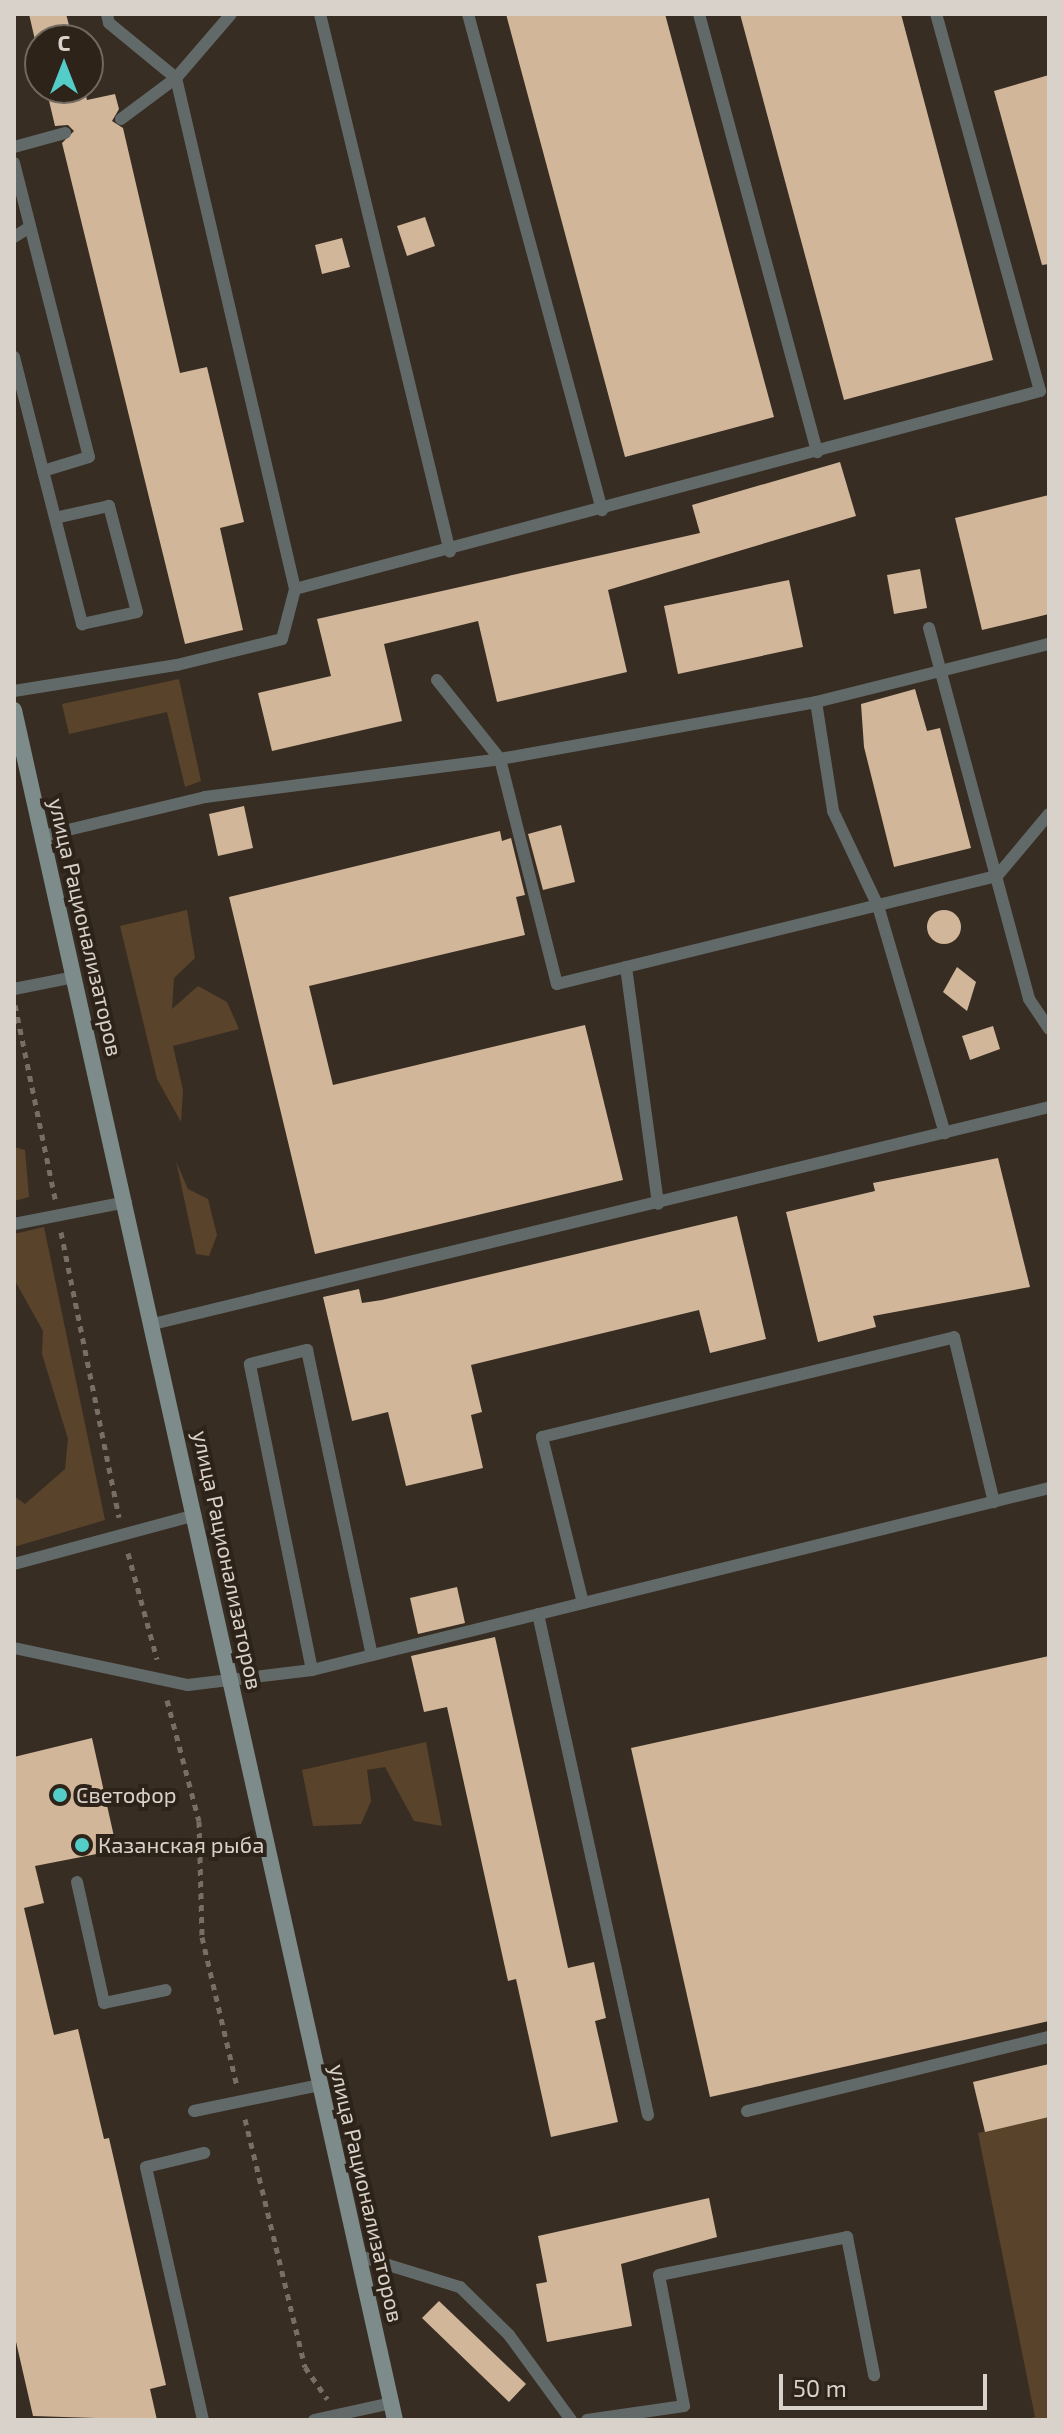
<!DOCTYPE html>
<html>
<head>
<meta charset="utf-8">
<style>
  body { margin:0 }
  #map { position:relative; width:1063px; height:2434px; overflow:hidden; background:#372d23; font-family:"Exo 2",sans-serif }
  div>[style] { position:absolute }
  .green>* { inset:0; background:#5a432b }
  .building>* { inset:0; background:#d1b69a }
  .round { border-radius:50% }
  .path>* { height:5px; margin-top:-2.5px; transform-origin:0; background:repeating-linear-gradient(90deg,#776e66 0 6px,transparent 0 12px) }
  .service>* { height:12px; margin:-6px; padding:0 6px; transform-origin:6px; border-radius:6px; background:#626a69 }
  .secondary>* { height:16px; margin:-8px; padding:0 8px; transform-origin:8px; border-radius:8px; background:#7d8b8a }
  .dots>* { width:22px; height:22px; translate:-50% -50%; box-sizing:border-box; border:4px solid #2d2319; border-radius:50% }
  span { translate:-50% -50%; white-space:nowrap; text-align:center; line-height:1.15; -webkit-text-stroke:8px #2d2319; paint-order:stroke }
  .street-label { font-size:22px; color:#d8d2cb }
  .poi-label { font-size:22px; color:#d8d2cb }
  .left { translate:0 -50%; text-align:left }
  .frame { position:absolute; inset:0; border:16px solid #d8d2cb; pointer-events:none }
  .north { position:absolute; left:24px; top:24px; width:80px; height:80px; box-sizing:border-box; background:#2d2319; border:2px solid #716960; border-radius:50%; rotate:0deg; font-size:22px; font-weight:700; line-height:32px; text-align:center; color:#d8d2cb }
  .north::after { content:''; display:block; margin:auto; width:28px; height:36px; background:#54cdc8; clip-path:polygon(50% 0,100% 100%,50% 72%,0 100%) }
  .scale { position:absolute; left:779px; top:2374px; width:208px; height:36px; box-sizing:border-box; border:4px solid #d8d2cb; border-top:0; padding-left:10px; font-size:24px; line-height:28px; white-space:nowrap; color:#d8d2cb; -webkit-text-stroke:6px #2d2319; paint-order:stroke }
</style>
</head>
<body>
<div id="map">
  <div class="green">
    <i style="clip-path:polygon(179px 679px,201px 781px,185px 787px,167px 712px,69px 734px,62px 704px)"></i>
    <i style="clip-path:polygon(187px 910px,195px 958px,174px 978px,172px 1009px,198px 986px,227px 1002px,239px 1029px,173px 1046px,183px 1090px,181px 1122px,157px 1079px,120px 926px)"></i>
    <i style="clip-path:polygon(14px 1147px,25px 1150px,29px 1197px,14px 1201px)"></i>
    <i style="clip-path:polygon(176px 1161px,188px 1189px,208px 1199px,217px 1235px,209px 1256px,196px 1254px)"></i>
    <i style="clip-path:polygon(44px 1227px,105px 1520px,14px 1547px,14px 1496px,25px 1504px,65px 1469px,68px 1439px,42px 1354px,43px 1331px,14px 1279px,14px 1234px)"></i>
    <i style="clip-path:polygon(426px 1742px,442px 1826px,414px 1821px,385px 1767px,367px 1770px,371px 1801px,361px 1824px,313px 1826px,302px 1770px)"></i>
    <i style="clip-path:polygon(1049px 2117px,1049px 2420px,1023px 2420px,1035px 2417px,978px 2133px)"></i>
  </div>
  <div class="building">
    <i style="clip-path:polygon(29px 14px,66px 14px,73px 40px,35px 40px)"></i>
    <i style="clip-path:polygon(506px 14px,665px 14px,774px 417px,625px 457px)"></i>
    <i style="clip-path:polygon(740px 14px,901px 14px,993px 360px,844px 400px)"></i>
    <i style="clip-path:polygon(1049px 75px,1049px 264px,1042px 265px,994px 91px)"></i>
    <i style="clip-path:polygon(46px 88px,84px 88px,87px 100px,115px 94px,119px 109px,112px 121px,123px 128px,180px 373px,207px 367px,244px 522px,220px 528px,243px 630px,185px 644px,62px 143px,74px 131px,68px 125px,55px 126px)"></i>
    <i style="clip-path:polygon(425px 217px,435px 246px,407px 256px,397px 226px)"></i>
    <i style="clip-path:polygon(342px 238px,350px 267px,322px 274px,315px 245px)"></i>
    <i style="clip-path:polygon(840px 462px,856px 516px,608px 590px,627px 672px,497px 702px,478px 621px,384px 644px,402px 721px,272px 751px,258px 693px,331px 676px,317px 619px,700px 533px,692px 505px)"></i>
    <i style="clip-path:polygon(1049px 495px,1049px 614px,982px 630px,955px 518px)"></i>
    <i style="clip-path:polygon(920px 569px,927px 608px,894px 614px,887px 575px)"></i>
    <i style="clip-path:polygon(789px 580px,803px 647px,678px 674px,664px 606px)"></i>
    <i style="clip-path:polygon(915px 689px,927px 731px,940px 728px,971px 848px,894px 867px,864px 747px,861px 704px)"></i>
    <i style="clip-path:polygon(244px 806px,253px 848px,218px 856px,209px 814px)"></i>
    <i style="clip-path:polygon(561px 825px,575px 882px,543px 890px,528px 834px)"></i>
    <i style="clip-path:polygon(500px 831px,502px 841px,511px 838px,525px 895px,516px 897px,525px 935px,309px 986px,333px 1085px,585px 1025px,623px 1180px,315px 1254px,229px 897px)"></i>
    <i class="round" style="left:927px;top:910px;width:34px;height:34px"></i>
    <i style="clip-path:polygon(957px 967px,976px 982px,967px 1011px,943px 992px)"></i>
    <i style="clip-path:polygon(993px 1026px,1000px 1049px,970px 1060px,962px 1036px)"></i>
    <i style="clip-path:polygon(998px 1158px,1030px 1287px,873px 1316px,876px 1327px,818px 1342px,786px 1212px,875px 1191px,873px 1183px)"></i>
    <i style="clip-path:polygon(737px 1216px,766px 1339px,710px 1353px,699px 1310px,471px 1365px,482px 1412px,471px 1415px,483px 1468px,406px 1486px,388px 1412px,352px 1421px,323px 1297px,359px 1289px,362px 1303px,382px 1300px)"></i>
    <i style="clip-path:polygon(457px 1587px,465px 1623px,418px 1634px,410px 1598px)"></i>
    <i style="clip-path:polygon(495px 1637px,568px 1968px,594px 1962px,606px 2018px,595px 2021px,618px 2122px,551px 2137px,516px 1979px,508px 1981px,447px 1707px,424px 1712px,411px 1656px)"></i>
    <i style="clip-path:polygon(1049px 1656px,1049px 2021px,710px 2097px,631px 1748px)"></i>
    <i style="clip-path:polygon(92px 1738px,117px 1850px,35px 1866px,44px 1903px,24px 1908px,54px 2035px,78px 2029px,104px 2139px,109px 2138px,166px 2385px,150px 2389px,157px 2420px,33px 2416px,14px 2333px,14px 1757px)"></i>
    <i style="clip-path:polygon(1049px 2064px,1049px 2117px,985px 2132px,973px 2082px)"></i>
    <i style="clip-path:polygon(709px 2198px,717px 2237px,621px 2264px,632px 2326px,547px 2342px,536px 2284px,547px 2282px,538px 2236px)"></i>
    <i style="clip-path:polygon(439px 2301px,526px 2384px,509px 2402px,422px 2318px)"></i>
  </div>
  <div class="path">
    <i style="left:15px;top:1005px;width:198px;rotate:78.3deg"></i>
    <i style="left:61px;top:1232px;width:291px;rotate:78.5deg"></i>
    <i style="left:128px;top:1553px;width:110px;rotate:74.7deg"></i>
    <i style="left:167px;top:1700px;width:125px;rotate:75.2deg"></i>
    <i style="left:199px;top:1821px;width:116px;rotate:88.5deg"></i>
    <i style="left:202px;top:1937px;width:153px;rotate:76.8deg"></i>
    <i style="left:245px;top:2119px;width:255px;rotate:76.4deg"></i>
    <i style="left:305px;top:2367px;width:39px;rotate:55deg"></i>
  </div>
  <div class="service">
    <i style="left:320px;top:14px;width:553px;rotate:76.42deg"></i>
    <i style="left:468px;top:14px;width:514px;rotate:74.88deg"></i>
    <i style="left:699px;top:14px;width:454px;rotate:74.9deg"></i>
    <i style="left:121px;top:119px;width:69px;rotate:-36.7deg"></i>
    <i style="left:176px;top:78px;width:84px;rotate:-49.3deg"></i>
    <i style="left:14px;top:147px;width:53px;rotate:-15.4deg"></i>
    <i style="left:14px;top:163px;width:303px;rotate:75.7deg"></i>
    <i style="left:89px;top:457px;width:48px;rotate:163.1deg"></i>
    <i style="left:14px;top:237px;width:19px;rotate:-32deg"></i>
    <i style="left:14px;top:357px;width:276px;rotate:75.7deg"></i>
    <i style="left:82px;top:624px;width:56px;rotate:-12.3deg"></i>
    <i style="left:137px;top:612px;width:110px;rotate:-104.8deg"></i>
    <i style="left:109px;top:506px;width:55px;rotate:167.5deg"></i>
    <i style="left:295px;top:589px;width:771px;rotate:-14.88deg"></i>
    <i style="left:1040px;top:391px;width:391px;rotate:-105.4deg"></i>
    <i style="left:929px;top:628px;width:384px;rotate:74.9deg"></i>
    <i style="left:1029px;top:999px;width:36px;rotate:56deg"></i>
    <i style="left:437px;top:680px;width:101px;rotate:51.4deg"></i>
    <i style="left:500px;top:759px;width:232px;rotate:75.8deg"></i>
    <i style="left:557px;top:984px;width:453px;rotate:-13.8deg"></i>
    <i style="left:997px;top:876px;width:81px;rotate:-50deg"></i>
    <i style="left:14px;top:691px;width:165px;rotate:-9.1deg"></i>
    <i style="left:177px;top:665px;width:108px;rotate:-13.9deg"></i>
    <i style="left:282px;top:639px;width:52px;rotate:-75.4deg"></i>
    <i style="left:295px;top:589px;width:525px;rotate:-103.11deg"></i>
    <i style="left:176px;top:78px;width:87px;rotate:-140.6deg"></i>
    <i style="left:109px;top:23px;width:9px;rotate:-103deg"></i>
    <i style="left:816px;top:702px;width:110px;rotate:81.1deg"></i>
    <i style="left:833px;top:811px;width:105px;rotate:64.7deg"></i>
    <i style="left:878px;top:906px;width:237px;rotate:73.6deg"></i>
    <i style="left:43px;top:836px;width:167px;rotate:-13.5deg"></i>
    <i style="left:205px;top:797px;width:297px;rotate:-7.3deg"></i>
    <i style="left:500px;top:759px;width:321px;rotate:-10.2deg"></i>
    <i style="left:816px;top:702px;width:240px;rotate:-14deg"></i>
    <i style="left:626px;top:967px;width:239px;rotate:82.3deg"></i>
    <i style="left:14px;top:989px;width:61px;rotate:-11.3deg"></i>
    <i style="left:14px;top:1224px;width:114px;rotate:-11.1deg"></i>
    <i style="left:153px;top:1324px;width:922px;rotate:-13.61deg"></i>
    <i style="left:14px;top:1564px;width:188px;rotate:-15.1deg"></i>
    <i style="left:583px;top:1603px;width:171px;rotate:-103.9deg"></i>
    <i style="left:542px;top:1437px;width:424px;rotate:-13.6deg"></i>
    <i style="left:954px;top:1337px;width:170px;rotate:76.4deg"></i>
    <i style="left:538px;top:1614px;width:513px;rotate:77.62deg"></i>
    <i style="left:14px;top:1648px;width:178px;rotate:12deg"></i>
    <i style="left:188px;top:1685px;width:125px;rotate:-6.9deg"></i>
    <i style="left:312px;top:1670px;width:759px;rotate:-13.87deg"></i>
    <i style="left:312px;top:1670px;width:312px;rotate:-101.5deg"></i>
    <i style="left:250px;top:1364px;width:59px;rotate:-13.8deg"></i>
    <i style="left:307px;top:1350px;width:312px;rotate:78deg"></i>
    <i style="left:77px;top:1882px;width:124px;rotate:77.4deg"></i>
    <i style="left:104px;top:2003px;width:63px;rotate:-11.8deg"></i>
    <i style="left:194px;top:2111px;width:128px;rotate:-11.7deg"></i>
    <i style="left:747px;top:2111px;width:311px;rotate:-13.8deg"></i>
    <i style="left:359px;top:2256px;width:106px;rotate:17.1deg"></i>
    <i style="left:460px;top:2287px;width:69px;rotate:44.4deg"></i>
    <i style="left:509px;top:2335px;width:105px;rotate:53.9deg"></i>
    <i style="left:203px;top:2420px;width:259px;rotate:-102.7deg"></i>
    <i style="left:146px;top:2167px;width:60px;rotate:-13.6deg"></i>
    <i style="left:314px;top:2420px;width:80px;rotate:-12.3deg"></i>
    <i style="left:587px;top:2420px;width:98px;rotate:-8.2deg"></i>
    <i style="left:684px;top:2406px;width:133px;rotate:-100.8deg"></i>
    <i style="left:659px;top:2275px;width:192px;rotate:-11.4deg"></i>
    <i style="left:847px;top:2237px;width:141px;rotate:78.9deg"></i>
  </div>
  <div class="secondary">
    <i style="left:14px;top:710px;width:1752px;rotate:77.44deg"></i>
  </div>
  <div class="dots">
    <i style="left:60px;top:1795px;background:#54cdc8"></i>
    <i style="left:82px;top:1845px;background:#54cdc8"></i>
  </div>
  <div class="street-label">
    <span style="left:86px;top:927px;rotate:77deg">улица Рационализаторов</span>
    <span style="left:228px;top:1560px;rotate:78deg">улица Рационализаторов</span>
    <span style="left:367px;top:2193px;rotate:77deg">улица Рационализаторов</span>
  </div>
  <div class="poi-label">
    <span class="left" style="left:76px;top:1795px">Светофор</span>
    <span class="left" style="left:98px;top:1845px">Казанская рыба</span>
  </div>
  <div class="frame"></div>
  <div class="north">С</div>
  <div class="scale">50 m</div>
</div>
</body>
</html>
